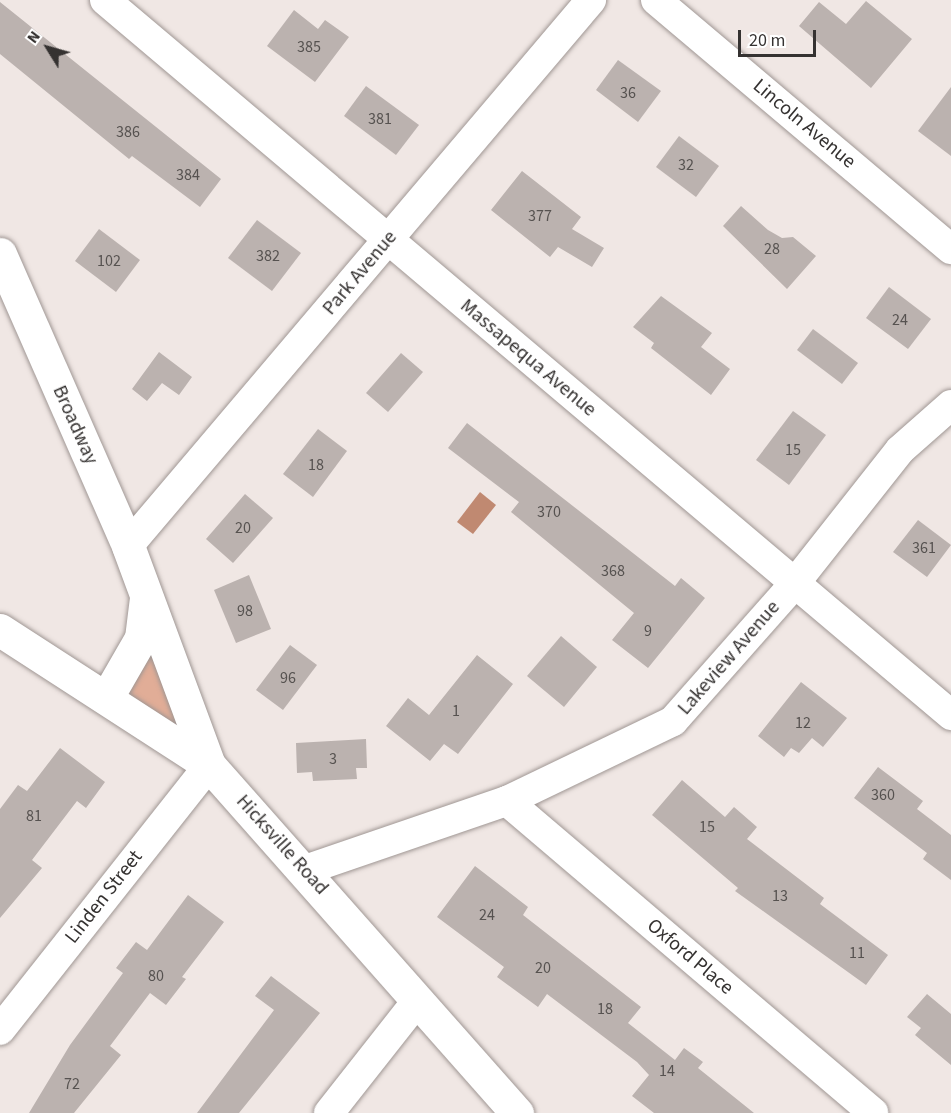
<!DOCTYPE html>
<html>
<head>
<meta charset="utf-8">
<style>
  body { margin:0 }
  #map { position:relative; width:951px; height:1113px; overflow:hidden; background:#f0e7e4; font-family:"Source Sans 3",sans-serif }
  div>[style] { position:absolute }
  .green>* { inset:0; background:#e1ad97 }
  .water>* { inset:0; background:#c08971 }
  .building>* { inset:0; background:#bbb2af }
  .roads { filter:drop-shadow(0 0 2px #a09794) drop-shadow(0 0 2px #a09794) }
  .minor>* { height:30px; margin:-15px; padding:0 15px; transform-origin:15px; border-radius:15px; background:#fff }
  .secondary>* { height:33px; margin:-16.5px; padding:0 16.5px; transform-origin:16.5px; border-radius:16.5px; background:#fff }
  .primary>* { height:33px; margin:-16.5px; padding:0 16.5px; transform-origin:16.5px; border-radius:16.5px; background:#fff }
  span { translate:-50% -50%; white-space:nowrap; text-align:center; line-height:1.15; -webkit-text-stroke:4.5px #fff; paint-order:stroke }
  .number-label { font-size:16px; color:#565250 }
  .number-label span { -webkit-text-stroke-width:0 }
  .street-label { font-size:20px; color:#353231 }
  .north { position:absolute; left:18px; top:18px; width:60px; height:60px; -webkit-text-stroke:4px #fff; paint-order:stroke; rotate:307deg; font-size:16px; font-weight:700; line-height:24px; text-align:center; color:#353231 }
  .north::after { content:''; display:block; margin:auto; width:21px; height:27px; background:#353231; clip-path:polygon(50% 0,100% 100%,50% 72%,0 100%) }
  .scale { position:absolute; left:738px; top:30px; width:78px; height:27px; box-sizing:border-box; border:3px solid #353231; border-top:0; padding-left:8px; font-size:18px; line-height:21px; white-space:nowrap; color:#353231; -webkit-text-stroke:4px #fff; paint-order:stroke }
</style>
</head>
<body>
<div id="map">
  <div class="green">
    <i style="clip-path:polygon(151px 622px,201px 755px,115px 695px)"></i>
  </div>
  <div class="water">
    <i style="clip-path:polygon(480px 492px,496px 505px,473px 534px,457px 522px)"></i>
  </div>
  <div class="building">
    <i style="clip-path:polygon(866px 1px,912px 39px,871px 88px,799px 26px,819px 2px,846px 24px)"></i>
    <i style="clip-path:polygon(0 2px,221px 179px,200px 207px,132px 156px,129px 159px,0 54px)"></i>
    <i style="clip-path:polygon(294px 10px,318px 29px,325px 20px,349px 37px,315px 82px,267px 46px)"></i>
    <i style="clip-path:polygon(618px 60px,661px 91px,638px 122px,596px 90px)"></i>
    <i style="clip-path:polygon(366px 86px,419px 125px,396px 155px,344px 116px)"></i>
    <i style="clip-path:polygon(951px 87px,951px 156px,918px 131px)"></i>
    <i style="clip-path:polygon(679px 136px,719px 166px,696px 197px,656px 167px)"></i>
    <i style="clip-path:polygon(522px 171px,581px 217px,572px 229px,604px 248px,592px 267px,558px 247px,550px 257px,491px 210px)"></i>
    <i style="clip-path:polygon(741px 206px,768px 230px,782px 238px,793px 237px,816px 256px,787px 289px,723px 226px)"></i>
    <i style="clip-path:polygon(257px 220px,301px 253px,272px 291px,228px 258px)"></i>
    <i style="clip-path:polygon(99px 229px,140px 260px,116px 292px,75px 261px)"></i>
    <i style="clip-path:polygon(889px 287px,931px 319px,908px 349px,866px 318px)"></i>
    <i style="clip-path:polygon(661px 296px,712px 333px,701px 347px,730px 369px,711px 395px,651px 348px,654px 343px,633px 327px)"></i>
    <i style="clip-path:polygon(813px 329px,858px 363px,842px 384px,797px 350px)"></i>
    <i style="clip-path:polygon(159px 352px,192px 377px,179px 395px,162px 383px,147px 401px,132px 389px)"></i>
    <i style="clip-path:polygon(401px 353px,423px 372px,388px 412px,366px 393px)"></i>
    <i style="clip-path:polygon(793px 411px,826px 435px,789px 485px,756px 460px)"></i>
    <i style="clip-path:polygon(467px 423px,675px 586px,681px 578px,705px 598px,648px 668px,612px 640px,634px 613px,511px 512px,519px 502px,448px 448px)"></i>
    <i style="clip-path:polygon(318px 429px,347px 451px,313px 497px,283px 474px)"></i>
    <i style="clip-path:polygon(245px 494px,273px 518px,233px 563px,206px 539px)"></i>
    <i style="clip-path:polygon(918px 520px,951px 545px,927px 577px,893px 552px)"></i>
    <i style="clip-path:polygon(249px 575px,271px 629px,236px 643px,214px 590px)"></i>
    <i style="clip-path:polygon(561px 636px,597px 667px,564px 707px,527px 676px)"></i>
    <i style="clip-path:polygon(290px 645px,317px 665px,283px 710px,256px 690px)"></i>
    <i style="clip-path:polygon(477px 655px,513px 684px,458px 754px,444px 744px,430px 761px,386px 726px,408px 698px,429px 715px)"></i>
    <i style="clip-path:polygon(801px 682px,847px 718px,823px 747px,812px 738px,799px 753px,791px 748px,784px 757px,758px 736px)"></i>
    <i style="clip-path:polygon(366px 739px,367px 768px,356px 768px,357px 779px,313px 781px,312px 772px,297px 773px,296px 743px)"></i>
    <i style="clip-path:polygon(60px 748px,105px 782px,86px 808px,77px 801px,32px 860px,42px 868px,0 918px,0 809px,18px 785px,27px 791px)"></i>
    <i style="clip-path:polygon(878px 767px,923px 801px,917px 809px,951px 835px,951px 880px,923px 859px,927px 853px,854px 798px)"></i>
    <i style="clip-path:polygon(682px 780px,725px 817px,734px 807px,757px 827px,747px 839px,824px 898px,820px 904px,888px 955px,866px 985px,735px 891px,738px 888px,652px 815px)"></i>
    <i style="clip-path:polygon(475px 866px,528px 907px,523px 915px,641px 1007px,628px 1023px,675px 1060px,684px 1048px,703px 1062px,698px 1068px,754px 1113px,654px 1113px,632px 1096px,649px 1075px,637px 1062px,547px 994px,538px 1007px,497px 977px,504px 967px,437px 917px)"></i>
    <i style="clip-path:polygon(188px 895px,224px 922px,182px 977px,186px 979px,166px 1005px,150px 993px,110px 1046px,121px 1055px,74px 1113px,29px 1113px,70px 1045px,123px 973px,116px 968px,136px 942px,147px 950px)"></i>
    <i style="clip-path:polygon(271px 976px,320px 1013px,239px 1113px,197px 1113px,274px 1010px,255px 996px)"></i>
    <i style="clip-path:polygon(927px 994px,951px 1014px,951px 1065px,915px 1035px,921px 1028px,907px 1017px)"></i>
  </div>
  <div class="roads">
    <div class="minor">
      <i style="left:105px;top:0;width:1108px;rotate:40.2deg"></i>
      <i style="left:656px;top:0;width:386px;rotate:40.2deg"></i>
      <i style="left:128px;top:546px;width:716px;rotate:-49.7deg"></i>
      <i style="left:507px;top:801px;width:481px;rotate:40.4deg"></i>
      <i style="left:305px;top:870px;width:213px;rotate:-18.9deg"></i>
      <i style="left:507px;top:801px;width:184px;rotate:-25.7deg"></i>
      <i style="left:673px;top:721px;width:184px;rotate:-48.5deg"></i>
      <i style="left:795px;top:583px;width:169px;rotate:-51.7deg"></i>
      <i style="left:900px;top:450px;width:68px;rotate:-41.4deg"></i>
      <i style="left:0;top:1030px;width:337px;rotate:-51.7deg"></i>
      <i style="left:329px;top:1113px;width:142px;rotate:-51.8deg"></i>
    </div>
    <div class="secondary">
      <i style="left:0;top:254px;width:319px;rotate:66.3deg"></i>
      <i style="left:128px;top:546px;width:233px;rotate:69.7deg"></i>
      <i style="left:107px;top:697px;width:68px;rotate:-60deg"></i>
      <i style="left:141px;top:638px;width:40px;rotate:-82.9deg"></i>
    </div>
    <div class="primary">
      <i style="left:0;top:630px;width:249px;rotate:32.9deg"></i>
      <i style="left:209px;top:765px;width:465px;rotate:48.5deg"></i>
    </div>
  </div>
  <div class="number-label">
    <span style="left:309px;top:47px">385</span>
    <span style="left:628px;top:93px">36</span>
    <span style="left:380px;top:119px">381</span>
    <span style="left:128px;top:132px">386</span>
    <span style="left:686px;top:165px">32</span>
    <span style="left:188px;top:175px">384</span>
    <span style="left:540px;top:216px">377</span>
    <span style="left:772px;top:249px">28</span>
    <span style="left:268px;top:256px">382</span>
    <span style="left:109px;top:261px">102</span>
    <span style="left:900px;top:320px">24</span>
    <span style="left:793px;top:450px">15</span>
    <span style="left:316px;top:465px">18</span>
    <span style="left:549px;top:512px">370</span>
    <span style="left:243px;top:528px">20</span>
    <span style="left:924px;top:548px">361</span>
    <span style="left:613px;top:571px">368</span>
    <span style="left:245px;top:611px">98</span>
    <span style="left:648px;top:631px">9</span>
    <span style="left:288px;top:678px">96</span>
    <span style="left:456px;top:711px">1</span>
    <span style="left:803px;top:723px">12</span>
    <span style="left:333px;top:759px">3</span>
    <span style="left:883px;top:795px">360</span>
    <span style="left:34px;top:816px">81</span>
    <span style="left:707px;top:827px">15</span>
    <span style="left:780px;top:896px">13</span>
    <span style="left:487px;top:915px">24</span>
    <span style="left:857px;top:953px">11</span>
    <span style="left:543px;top:968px">20</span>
    <span style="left:156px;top:976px">80</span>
    <span style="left:605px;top:1009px">18</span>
    <span style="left:667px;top:1071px">14</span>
    <span style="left:72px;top:1084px">72</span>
  </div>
  <div class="street-label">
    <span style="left:804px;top:124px;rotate:40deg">Lincoln Avenue</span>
    <span style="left:360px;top:273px;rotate:-50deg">Park Avenue</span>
    <span style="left:528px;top:358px;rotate:40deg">Massapequa Avenue</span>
    <span style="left:75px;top:425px;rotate:66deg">Broadway</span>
    <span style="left:729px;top:658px;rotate:-49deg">Lakeview Avenue</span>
    <span style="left:282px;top:845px;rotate:48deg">Hicksville Road</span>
    <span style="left:104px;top:897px;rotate:-52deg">Linden Street</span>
    <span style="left:690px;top:957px;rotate:40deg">Oxford Place</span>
  </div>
  <div class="north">N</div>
  <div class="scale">20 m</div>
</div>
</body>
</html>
